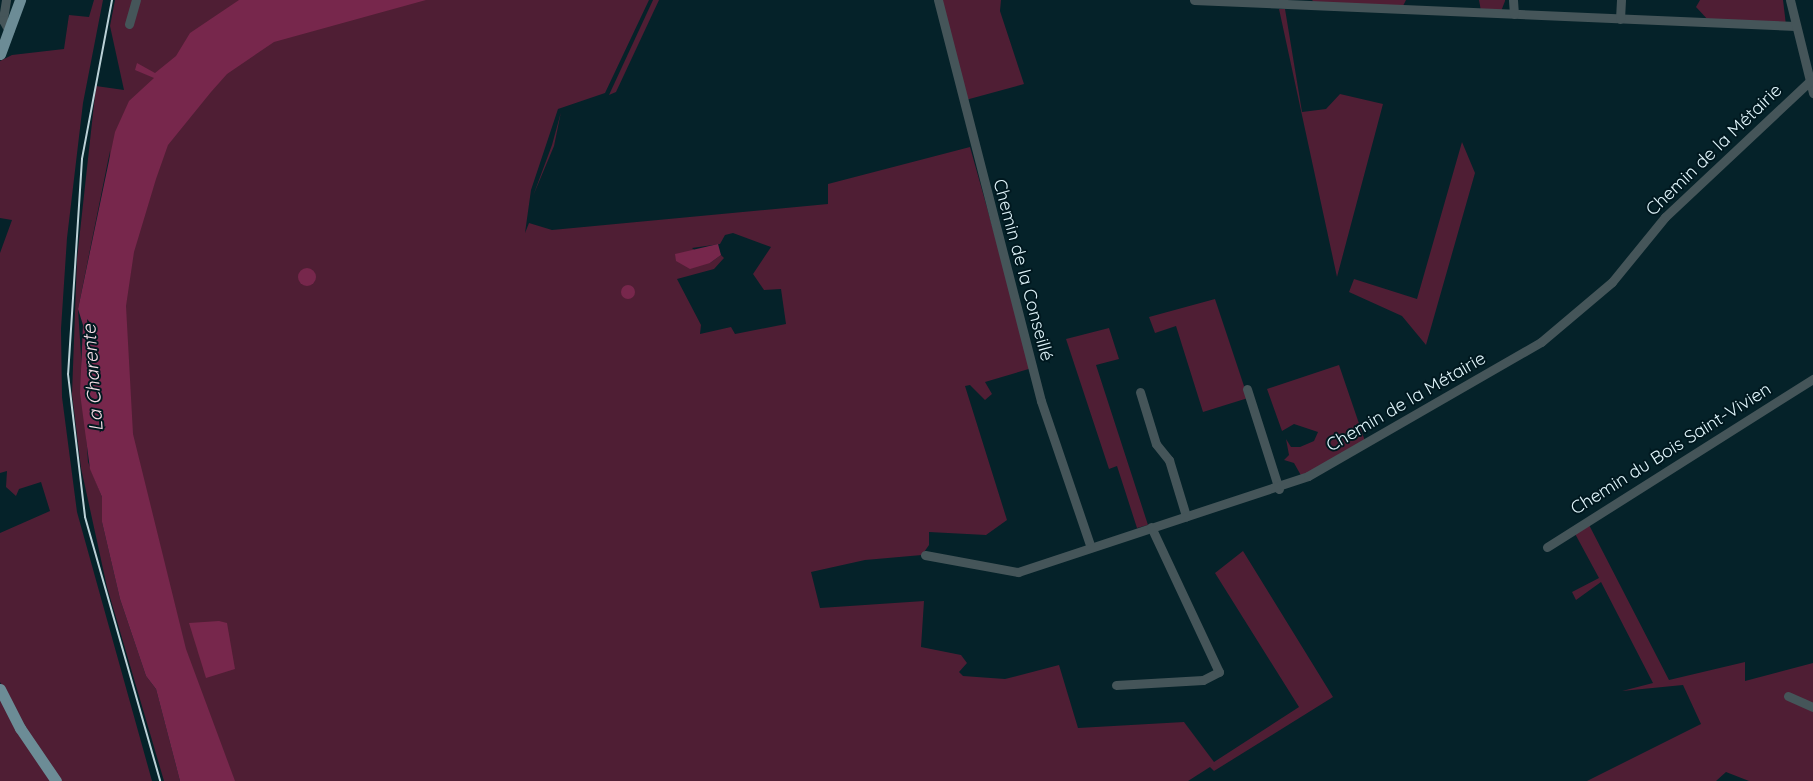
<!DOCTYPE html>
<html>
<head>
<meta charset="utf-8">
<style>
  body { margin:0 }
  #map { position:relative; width:1813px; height:781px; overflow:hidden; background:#052229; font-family:Quicksand,sans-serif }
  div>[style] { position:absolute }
  .green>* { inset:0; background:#4f1e34 }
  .water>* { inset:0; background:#77274c }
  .round { border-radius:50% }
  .minor>* { height:9px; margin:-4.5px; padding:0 4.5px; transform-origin:4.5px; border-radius:4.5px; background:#455559 }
  .major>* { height:11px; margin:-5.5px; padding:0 5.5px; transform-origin:5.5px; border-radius:5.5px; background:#6c8c96 }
  .rail>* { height:2px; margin:-1px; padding:0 1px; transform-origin:1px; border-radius:1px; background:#bbd1d7 }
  span { translate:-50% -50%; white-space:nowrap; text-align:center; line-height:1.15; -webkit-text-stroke:4px #00181f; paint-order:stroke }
  .street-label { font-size:18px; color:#e1f6fc }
  .water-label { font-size:19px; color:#f5dce5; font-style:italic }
</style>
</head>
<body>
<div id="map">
  <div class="green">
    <i style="clip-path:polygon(65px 0,103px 0,83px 103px,67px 238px,61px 329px,62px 397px,77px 512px,152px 781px,59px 781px,25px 733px,0 682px,0 533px,50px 511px,41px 482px,19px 489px,16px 496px,6px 487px,7px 471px,0 473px,0 253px,12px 220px,0 218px,0 61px,12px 55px,64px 49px,69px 15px,89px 17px,94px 0)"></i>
    <i style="clip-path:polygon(evenodd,115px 0,649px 0,605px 93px,558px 109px,531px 190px,525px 233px,529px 223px,552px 230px,828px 204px,828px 184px,970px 147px,1032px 368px,985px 382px,992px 394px,985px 400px,970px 385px,965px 386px,1007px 520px,986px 535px,929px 532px,929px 545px,922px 555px,865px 560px,811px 572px,820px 608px,924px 601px,921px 647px,961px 655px,967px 663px,959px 672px,963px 676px,1005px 679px,1059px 665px,1078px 728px,1184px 722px,1214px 762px,1299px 707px,1215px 573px,1243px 551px,1333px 697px,1214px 771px,1210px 767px,1188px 781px,210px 781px,102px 305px,110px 151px,78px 309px,88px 462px,102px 497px,102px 522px,120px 599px,146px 676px,156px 689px,180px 781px,164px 781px,107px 587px,81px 468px,72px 394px,77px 259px,96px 86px,124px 90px,110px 26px,115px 0,733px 233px,771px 247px,753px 274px,764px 290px,781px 289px,786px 324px,735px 334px,731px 327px,700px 334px,701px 325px,677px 279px,714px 269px,724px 258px,721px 255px,710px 263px,692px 248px,720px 244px,725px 235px,733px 233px)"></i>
    <i style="clip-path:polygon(653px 0,659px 0,616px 92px,609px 95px)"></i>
    <i style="clip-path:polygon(938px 0,1001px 0,1000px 11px,1024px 84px,962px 101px)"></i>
    <i style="clip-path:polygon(1312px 0,1406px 0,1403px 6px,1345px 11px,1320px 9px)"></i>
    <i style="clip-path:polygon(1479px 0,1505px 0,1505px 1px,1500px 14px,1481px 11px)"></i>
    <i style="clip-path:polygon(1700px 0,1783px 0,1786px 25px,1710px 22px,1696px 7px)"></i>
    <i style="clip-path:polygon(1279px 9px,1285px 9px,1302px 112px,1326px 109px,1340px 94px,1383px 104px,1337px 277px)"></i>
    <i style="clip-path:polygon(561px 112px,554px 146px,533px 196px,552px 145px)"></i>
    <i style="clip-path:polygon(1462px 142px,1475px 173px,1426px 345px,1402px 316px,1349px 292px,1354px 279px,1417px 299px)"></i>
    <i style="clip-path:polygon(1215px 299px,1248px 398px,1203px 412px,1176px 326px,1155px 333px,1149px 317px)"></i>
    <i style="clip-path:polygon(1109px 328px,1119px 359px,1096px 365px,1148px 525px,1137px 528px,1117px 466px,1109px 469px,1066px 339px)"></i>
    <i style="clip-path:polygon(1339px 365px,1366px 444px,1303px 479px,1294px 463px,1284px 460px,1289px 455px,1286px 439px,1291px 447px,1300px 447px,1314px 441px,1318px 432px,1294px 424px,1282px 431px,1267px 389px)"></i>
    <i style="clip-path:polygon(1587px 521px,1669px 680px,1745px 662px,1745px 681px,1813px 663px,1813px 781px,1749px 781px,1726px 772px,1716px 781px,1587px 781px,1701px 724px,1683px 685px,1622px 691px,1653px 683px,1601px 582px,1576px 600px,1572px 592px,1599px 578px,1573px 530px)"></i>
    <i style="clip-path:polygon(0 695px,51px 781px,0 781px)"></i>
  </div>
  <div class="water">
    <i style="clip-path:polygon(239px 0,426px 0,274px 42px,227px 74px,211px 92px,168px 145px,156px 179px,134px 252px,126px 306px,133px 434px,186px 649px,235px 781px,180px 781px,156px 689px,146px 676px,120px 599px,102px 522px,102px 497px,90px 469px,80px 393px,83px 325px,78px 309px,115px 132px,129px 101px,154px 78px,135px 70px,137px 63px,155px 73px,176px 56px,190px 33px)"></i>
    <i style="clip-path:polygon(718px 244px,721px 255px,710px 263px,690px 269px,676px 261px,675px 254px)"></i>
    <i class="round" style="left:298px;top:268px;width:18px;height:18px"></i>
    <i class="round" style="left:621px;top:285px;width:14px;height:14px"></i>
    <i style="clip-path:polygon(219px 621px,227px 623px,235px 669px,206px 678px,189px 623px)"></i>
  </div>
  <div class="minor">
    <i style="left:6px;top:0;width:20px;rotate:99deg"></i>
    <i style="left:3px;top:20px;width:13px;rotate:61deg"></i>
    <i style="left:938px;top:0;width:414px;rotate:75.6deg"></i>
    <i style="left:1041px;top:401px;width:152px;rotate:71.2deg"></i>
    <i style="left:1194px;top:0;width:602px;rotate:2.48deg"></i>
    <i style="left:1513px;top:0;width:14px;rotate:86deg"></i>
    <i style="left:1790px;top:0;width:96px;rotate:76.1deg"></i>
    <i style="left:1620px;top:19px;width:19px;rotate:-87deg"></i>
    <i style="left:129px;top:24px;width:25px;rotate:-74deg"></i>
    <i style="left:1247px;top:389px;width:105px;rotate:72.3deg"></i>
    <i style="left:1140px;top:392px;width:54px;rotate:72.9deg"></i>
    <i style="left:1156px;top:444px;width:21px;rotate:51deg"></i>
    <i style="left:1169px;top:460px;width:59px;rotate:73.1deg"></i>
    <i style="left:1547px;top:547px;width:315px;rotate:-32.3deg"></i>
    <i style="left:925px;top:555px;width:95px;rotate:10.4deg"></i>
    <i style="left:1018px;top:572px;width:305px;rotate:-18.3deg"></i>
    <i style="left:1308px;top:476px;width:269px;rotate:-29.9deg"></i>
    <i style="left:1541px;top:342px;width:93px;rotate:-40.2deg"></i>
    <i style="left:1612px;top:282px;width:84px;rotate:-50.8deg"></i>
    <i style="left:1665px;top:217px;width:199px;rotate:-43.2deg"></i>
    <i style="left:1116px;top:685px;width:87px;rotate:-3.3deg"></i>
    <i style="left:1203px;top:680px;width:18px;rotate:-27deg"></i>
    <i style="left:1219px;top:672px;width:160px;rotate:-115.1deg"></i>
    <i style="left:1788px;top:696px;width:27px;rotate:24deg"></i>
  </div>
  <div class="major">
    <i style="left:0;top:54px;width:58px;rotate:-69.7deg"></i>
    <i style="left:0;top:689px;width:44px;rotate:62.9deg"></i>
    <i style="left:20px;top:728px;width:64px;rotate:55.8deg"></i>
  </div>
  <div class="rail">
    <i style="left:112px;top:0;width:162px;rotate:100.7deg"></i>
    <i style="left:82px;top:159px;width:215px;rotate:93.7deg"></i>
    <i style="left:68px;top:374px;width:144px;rotate:83.2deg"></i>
    <i style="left:85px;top:517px;width:274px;rotate:74.1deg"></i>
  </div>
  <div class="street-label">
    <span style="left:1714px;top:150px;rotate:-44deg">Chemin de la Métairie</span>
    <span style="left:1023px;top:270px;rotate:75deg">Chemin de la Conseillé</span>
    <span style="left:1406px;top:402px;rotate:-30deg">Chemin de la Métairie</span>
    <span style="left:1671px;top:449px;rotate:-32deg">Chemin du Bois Saint-Vivien</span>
  </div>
  <div class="water-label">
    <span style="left:93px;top:378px;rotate:-94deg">La Charente</span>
  </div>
</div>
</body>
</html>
